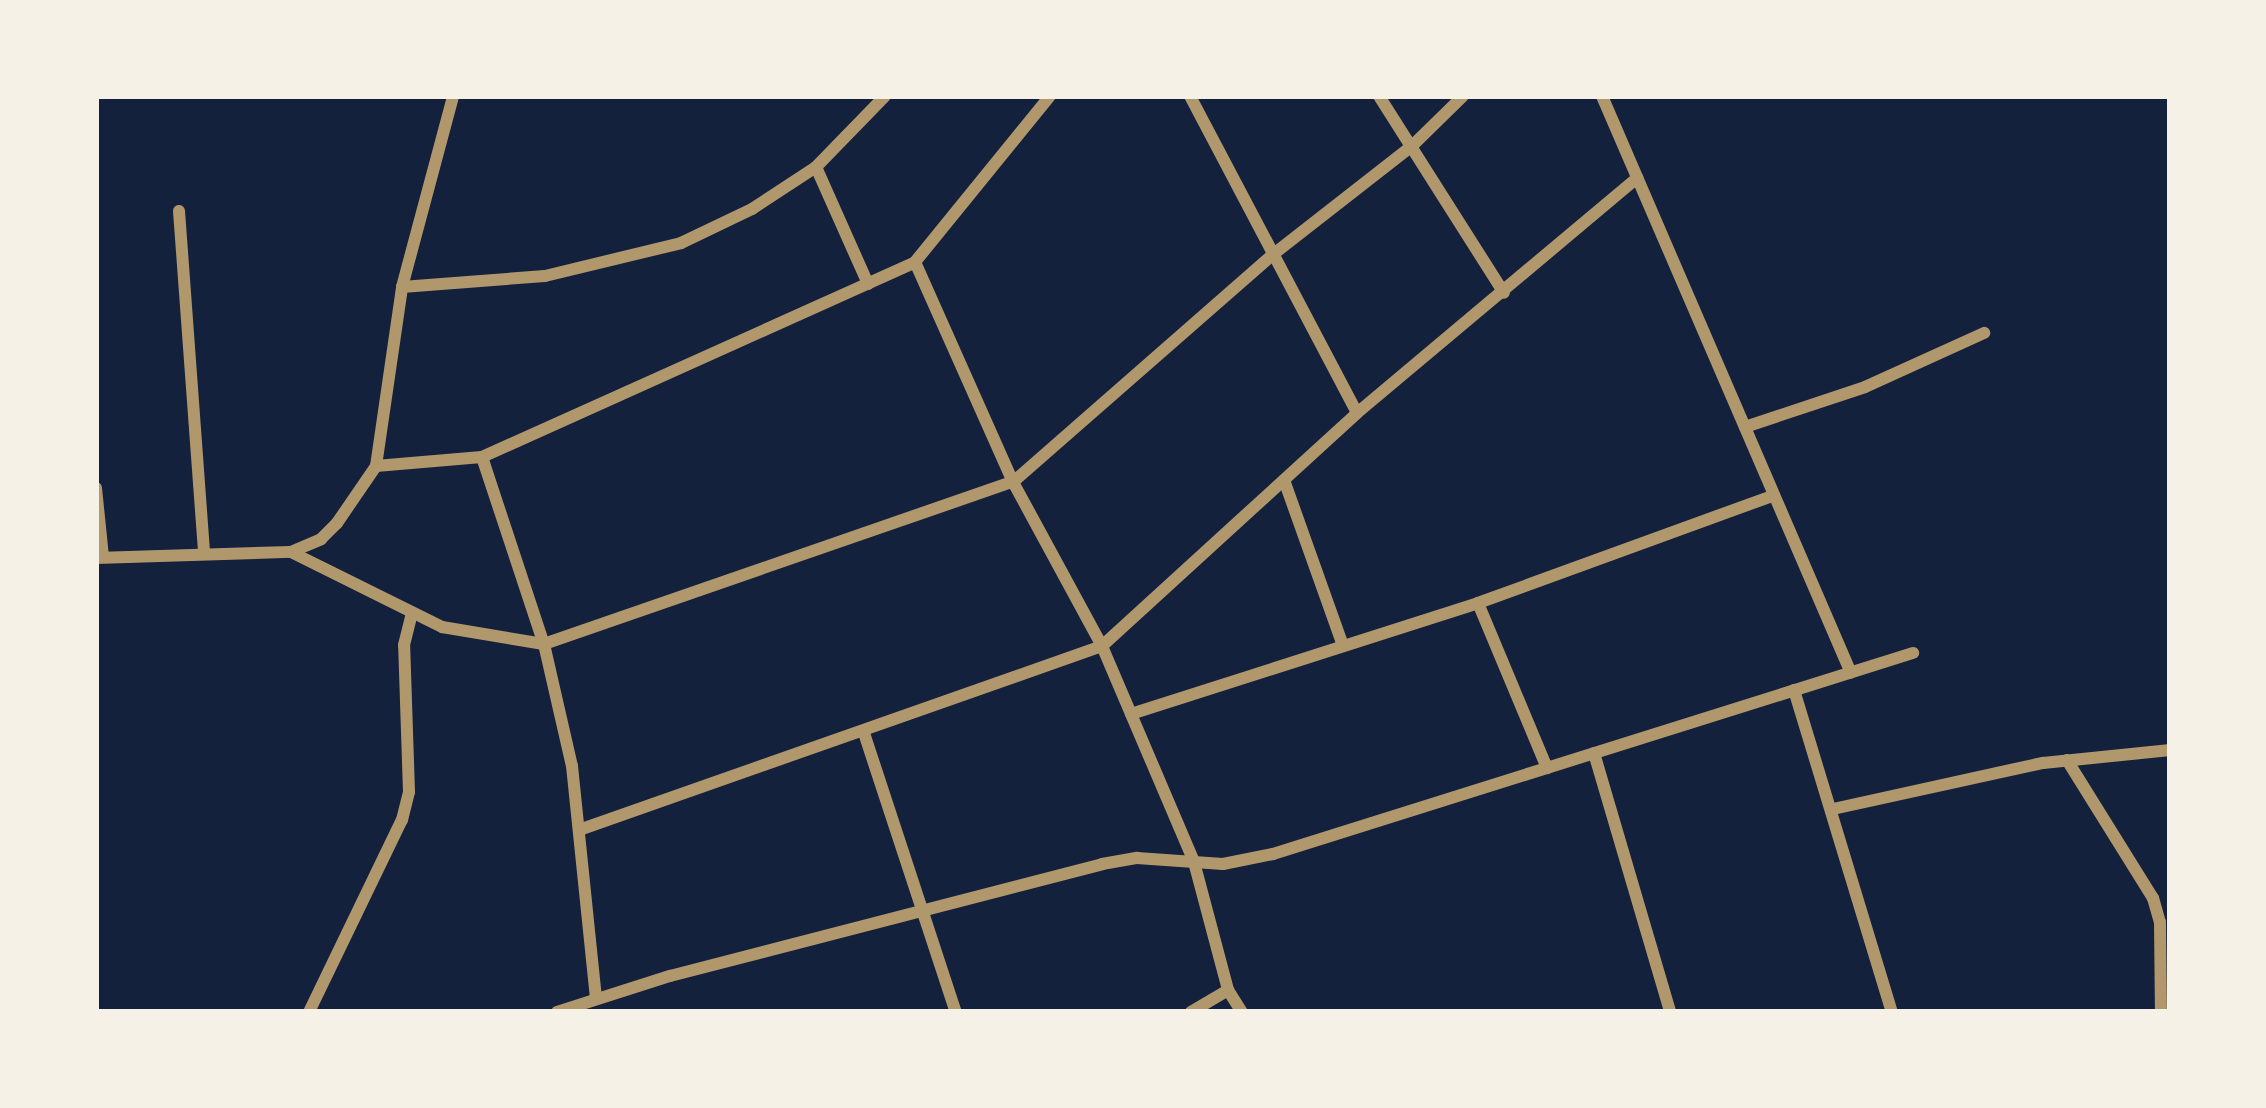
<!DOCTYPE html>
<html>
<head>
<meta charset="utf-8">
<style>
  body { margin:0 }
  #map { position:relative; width:2266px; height:1108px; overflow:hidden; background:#14213d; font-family:"DM Sans",sans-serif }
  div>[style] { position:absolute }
  .minor>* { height:12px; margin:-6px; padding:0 6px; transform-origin:6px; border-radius:6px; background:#b1986c }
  span { translate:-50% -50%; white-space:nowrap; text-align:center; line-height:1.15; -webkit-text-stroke:12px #f6f1e7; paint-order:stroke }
  .frame { position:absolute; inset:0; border:99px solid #f6f1e7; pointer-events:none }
</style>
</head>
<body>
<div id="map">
  <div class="minor">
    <i style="left:1190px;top:96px;width:358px;rotate:62.2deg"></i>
    <i style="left:1379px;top:96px;width:233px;rotate:57.6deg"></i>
    <i style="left:1602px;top:96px;width:628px;rotate:66.66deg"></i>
    <i style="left:816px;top:167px;width:128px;rotate:66deg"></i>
    <i style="left:179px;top:211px;width:343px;rotate:85.8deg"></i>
    <i style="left:915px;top:262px;width:241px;rotate:66deg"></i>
    <i style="left:1013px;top:482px;width:187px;rotate:61.5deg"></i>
    <i style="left:1102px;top:646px;width:235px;rotate:66.9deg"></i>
    <i style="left:1194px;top:862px;width:132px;rotate:75.1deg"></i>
    <i style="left:1228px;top:990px;width:26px;rotate:58deg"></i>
    <i style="left:402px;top:287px;width:143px;rotate:-4.4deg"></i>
    <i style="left:545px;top:276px;width:140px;rotate:-13.6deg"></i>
    <i style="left:681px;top:243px;width:79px;rotate:-25.6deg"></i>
    <i style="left:752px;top:209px;width:77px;rotate:-33.3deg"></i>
    <i style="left:816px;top:167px;width:99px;rotate:-45.8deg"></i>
    <i style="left:1745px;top:427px;width:126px;rotate:-18.4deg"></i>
    <i style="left:1865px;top:387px;width:131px;rotate:-24.4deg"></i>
    <i style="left:482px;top:457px;width:197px;rotate:71.7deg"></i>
    <i style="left:544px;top:644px;width:125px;rotate:77.1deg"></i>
    <i style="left:572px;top:766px;width:233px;rotate:84.1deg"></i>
    <i style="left:376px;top:466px;width:106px;rotate:-4.9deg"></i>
    <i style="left:482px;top:457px;width:475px;rotate:-24.2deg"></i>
    <i style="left:915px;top:262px;width:214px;rotate:-50.9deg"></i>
    <i style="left:1284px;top:480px;width:176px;rotate:70.4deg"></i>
    <i style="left:96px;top:488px;width:69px;rotate:84.2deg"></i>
    <i style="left:291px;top:552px;width:33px;rotate:-23deg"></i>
    <i style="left:321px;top:539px;width:23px;rotate:-45deg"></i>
    <i style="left:337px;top:523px;width:69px;rotate:-55.6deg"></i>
    <i style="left:376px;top:466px;width:181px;rotate:-81.7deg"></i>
    <i style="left:402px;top:287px;width:198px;rotate:-75deg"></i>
    <i style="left:96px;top:558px;width:195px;rotate:-1.8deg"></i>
    <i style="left:291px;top:552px;width:169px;rotate:26.4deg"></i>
    <i style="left:442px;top:627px;width:103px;rotate:9.5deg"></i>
    <i style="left:544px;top:644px;width:496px;rotate:-19.1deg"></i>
    <i style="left:1013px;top:482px;width:343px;rotate:-41.2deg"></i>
    <i style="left:1271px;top:256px;width:180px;rotate:-38deg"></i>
    <i style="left:1413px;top:145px;width:70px;rotate:-44.4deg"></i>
    <i style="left:1478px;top:603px;width:179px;rotate:67.3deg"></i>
    <i style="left:1794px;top:690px;width:337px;rotate:73.1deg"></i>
    <i style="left:1131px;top:714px;width:364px;rotate:-17.7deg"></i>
    <i style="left:1478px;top:603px;width:315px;rotate:-20deg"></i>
    <i style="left:864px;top:733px;width:294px;rotate:71.8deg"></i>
    <i style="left:1594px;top:753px;width:270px;rotate:73.6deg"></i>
    <i style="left:2067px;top:760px;width:163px;rotate:58.1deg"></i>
    <i style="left:2153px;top:898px;width:25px;rotate:74deg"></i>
    <i style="left:2160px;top:922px;width:90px;rotate:89.4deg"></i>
    <i style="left:1833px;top:809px;width:215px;rotate:-12.4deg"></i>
    <i style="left:2043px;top:763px;width:128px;rotate:-5.8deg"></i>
    <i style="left:579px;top:830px;width:554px;rotate:-19.38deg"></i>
    <i style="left:1102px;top:646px;width:345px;rotate:-42.4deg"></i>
    <i style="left:1357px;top:413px;width:366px;rotate:-40deg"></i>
    <i style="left:309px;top:1012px;width:213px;rotate:-64.2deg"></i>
    <i style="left:402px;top:820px;width:29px;rotate:-76deg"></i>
    <i style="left:409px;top:792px;width:147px;rotate:-91.9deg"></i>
    <i style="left:404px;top:645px;width:33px;rotate:-76deg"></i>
    <i style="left:557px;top:1012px;width:119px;rotate:-17.7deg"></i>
    <i style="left:670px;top:976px;width:446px;rotate:-14.5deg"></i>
    <i style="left:1102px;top:864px;width:36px;rotate:-10deg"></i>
    <i style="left:1137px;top:858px;width:86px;rotate:4deg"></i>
    <i style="left:1223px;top:864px;width:51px;rotate:-11.3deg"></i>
    <i style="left:1273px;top:854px;width:671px;rotate:-17.44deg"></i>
    <i style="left:1191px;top:1012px;width:43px;rotate:-30.7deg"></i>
  </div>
  <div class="frame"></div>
</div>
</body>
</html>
